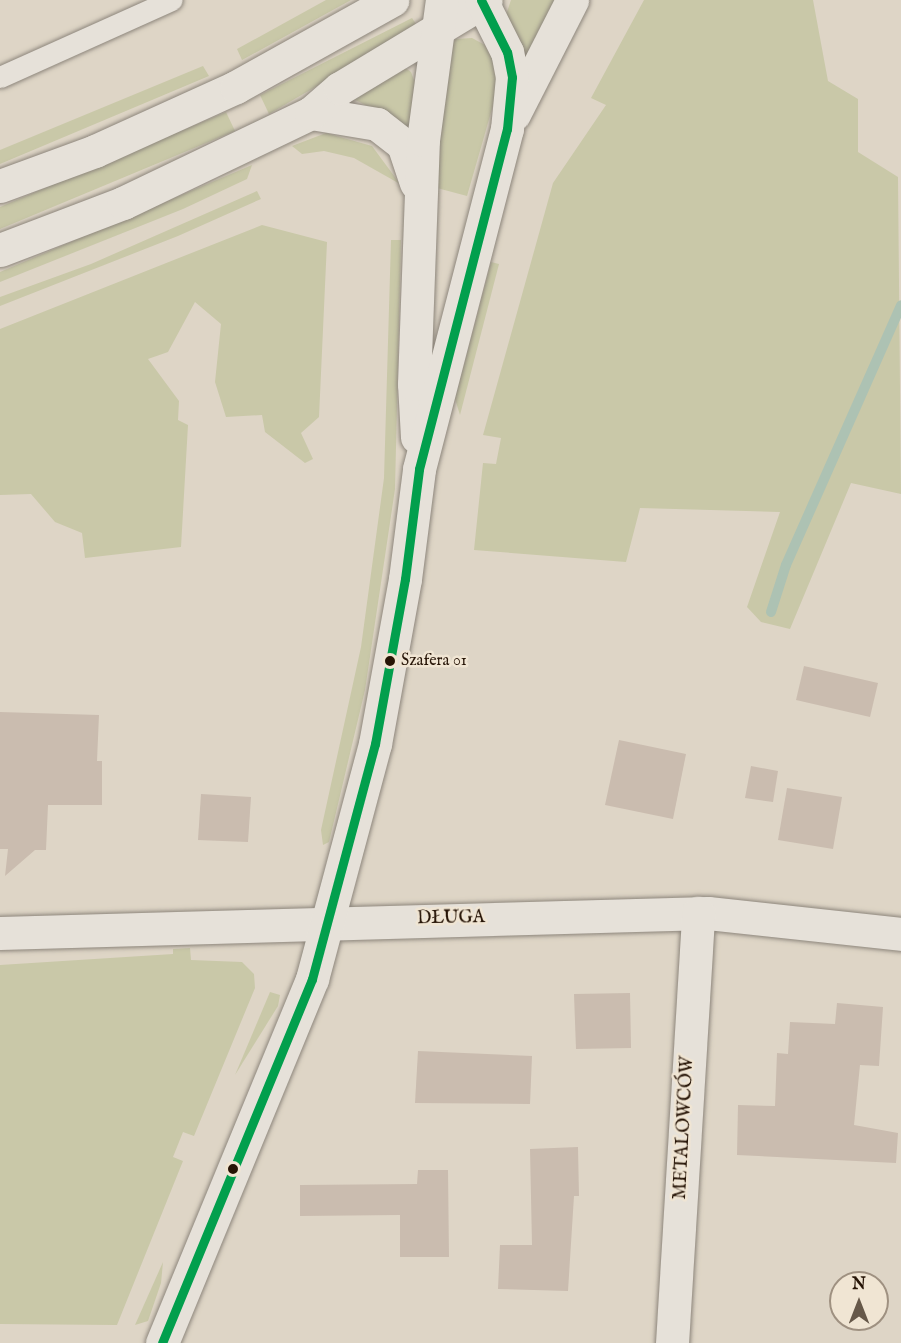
<!DOCTYPE html>
<html>
<head>
<meta charset="utf-8">
<style>
  body { margin:0 }
  #map { position:relative; width:901px; height:1343px; overflow:hidden; background:#ded5c6; font-family:"IM FELL English",serif }
  div>[style] { position:absolute }
  .green>* { inset:0; background:#c9c8a8 }
  .stream>* { height:10px; margin:-5px; padding:0 5px; transform-origin:5px; border-radius:5px; background:#adc2b3 }
  .building>* { inset:0; background:#cabcaf }
  .roads { filter:drop-shadow(0 0 2px #8d867c) drop-shadow(0 0 2px #8d867c) }
  .lane>* { height:21px; margin:-10.5px; padding:0 10.5px; transform-origin:10.5px; border-radius:10.5px; background:#e6e1d9 }
  .street>* { height:33px; margin:-16.5px; padding:0 16.5px; transform-origin:16.5px; border-radius:16.5px; background:#e6e1d9 }
  .secondary>* { height:33px; margin:-16.5px; padding:0 16.5px; transform-origin:16.5px; border-radius:16.5px; background:#e6e1d9 }
  .bus-1>* { height:9px; margin:-4.5px; padding:0 4.5px; transform-origin:4.5px; border-radius:4.5px; background:#029f4d }
  .dots>* { width:16px; height:16px; translate:-50% -50%; box-sizing:border-box; border:3px solid #f0e5d3; border-radius:50% }
  span { translate:-50% -50%; white-space:nowrap; text-align:center; line-height:1.15; -webkit-text-stroke:5px #f0e5d3; paint-order:stroke }
  .bus-label { font-size:16px; color:#261406 }
  .left { translate:0 -50%; text-align:left }
  .street-label { font-size:18px; color:#261406 }
  .north { position:absolute; left:829px; top:1271px; width:60px; height:60px; box-sizing:border-box; background:#f0e5d3; border:2px solid #9f9181; border-radius:50%; rotate:0deg; font-size:16px; font-weight:700; line-height:24px; text-align:center; color:#261406 }
  .north::after { content:''; display:block; margin:auto; width:21px; height:27px; background:#665849; clip-path:polygon(50% 0,100% 100%,50% 72%,0 100%) }
</style>
</head>
<body>
<div id="map">
  <div class="green">
    <i style="clip-path:polygon(326px 0,351px 0,242px 60px,237px 49px)"></i>
    <i style="clip-path:polygon(511px 0,560px 0,526px 56px,505px 18px)"></i>
    <i style="clip-path:polygon(644px 0,813px 0,828px 81px,858px 99px,858px 152px,898px 177px,901px 494px,851px 483px,790px 629px,761px 622px,747px 607px,780px 512px,640px 508px,626px 562px,474px 550px,483px 463px,496px 464px,501px 438px,483px 435px,553px 183px,606px 105px,591px 98px)"></i>
    <i style="clip-path:polygon(412px 18px,418px 27px,269px 114px,260px 95px)"></i>
    <i style="clip-path:polygon(472px 38px,485px 45px,496px 65px,496px 95px,467px 196px,437px 188px,444px 51px,456px 39px)"></i>
    <i style="clip-path:polygon(203px 66px,209px 76px,0 164px,0 150px)"></i>
    <i style="clip-path:polygon(403px 66px,411px 72px,415px 83px,412px 130px,352px 98px)"></i>
    <i style="clip-path:polygon(226px 112px,235px 131px,0 229px,0 207px)"></i>
    <i style="clip-path:polygon(326px 133px,372px 146px,400px 184px,354px 158px,324px 151px,302px 154px,292px 146px)"></i>
    <i style="clip-path:polygon(252px 165px,247px 179px,183px 209px,0 282px,0 272px)"></i>
    <i style="clip-path:polygon(257px 191px,261px 199px,178px 236px,0 306px,0 297px,91px 264px)"></i>
    <i style="clip-path:polygon(262px 225px,327px 242px,319px 417px,301px 433px,313px 459px,305px 463px,265px 432px,262px 415px,226px 417px,215px 382px,221px 324px,195px 302px,168px 352px,148px 359px,179px 401px,178px 420px,188px 425px,181px 547px,85px 558px,82px 533px,55px 522px,31px 494px,0 495px,0 329px)"></i>
    <i style="clip-path:polygon(391px 240px,401px 240px,395px 489px,365px 690px,329px 842px,323px 845px,321px 830px,361px 647px,384px 478px)"></i>
    <i style="clip-path:polygon(491px 262px,499px 264px,460px 415px,455px 399px)"></i>
    <i style="clip-path:polygon(190px 948px,191px 960px,242px 962px,254px 974px,255px 988px,194px 1136px,183px 1132px,173px 1157px,183px 1161px,117px 1325px,0 1324px,0 965px,173px 954px,173px 949px)"></i>
    <i style="clip-path:polygon(270px 992px,280px 995px,278px 1006px,235px 1075px)"></i>
    <i style="clip-path:polygon(163px 1262px,161px 1283px,148px 1321px,135px 1325px)"></i>
  </div>
  <div class="stream">
    <i style="left:771px;top:612px;width:49px;rotate:-72.3deg"></i>
    <i style="left:786px;top:565px;width:284px;rotate:-66.1deg"></i>
  </div>
  <div class="building">
    <i style="clip-path:polygon(804px 666px,878px 683px,870px 717px,796px 700px)"></i>
    <i style="clip-path:polygon(0 712px,99px 715px,97px 761px,102px 761px,102px 805px,48px 805px,46px 850px,35px 850px,5px 876px,8px 849px,0 849px)"></i>
    <i style="clip-path:polygon(619px 740px,686px 754px,673px 819px,605px 805px)"></i>
    <i style="clip-path:polygon(751px 766px,778px 771px,773px 802px,745px 798px)"></i>
    <i style="clip-path:polygon(787px 788px,842px 797px,833px 849px,778px 840px)"></i>
    <i style="clip-path:polygon(201px 794px,251px 797px,248px 842px,198px 840px)"></i>
    <i style="clip-path:polygon(630px 993px,631px 1048px,576px 1049px,574px 994px)"></i>
    <i style="clip-path:polygon(837px 1003px,883px 1007px,879px 1066px,860px 1065px,854px 1125px,898px 1133px,896px 1163px,737px 1155px,738px 1105px,775px 1106px,777px 1053px,788px 1054px,790px 1022px,835px 1024px)"></i>
    <i style="clip-path:polygon(418px 1051px,532px 1056px,530px 1104px,415px 1103px)"></i>
    <i style="clip-path:polygon(578px 1147px,579px 1196px,574px 1196px,568px 1291px,498px 1289px,500px 1245px,532px 1245px,530px 1149px)"></i>
    <i style="clip-path:polygon(418px 1170px,448px 1170px,449px 1257px,400px 1257px,400px 1215px,300px 1216px,300px 1185px,417px 1184px)"></i>
  </div>
  <div class="roads">
    <div class="lane">
      <i style="left:0;top:77px;width:188px;rotate:-24.2deg"></i>
    </div>
    <div class="street">
      <i style="left:0;top:933px;width:708px;rotate:-1.62deg"></i>
      <i style="left:708px;top:913px;width:194px;rotate:6.2deg"></i>
      <i style="left:672px;top:1343px;width:431px;rotate:-86.5deg"></i>
    </div>
    <div class="secondary">
      <i style="left:311px;top:113px;width:67px;rotate:9.5deg"></i>
      <i style="left:377px;top:124px;width:33px;rotate:38deg"></i>
      <i style="left:403px;top:144px;width:41px;rotate:71.6deg"></i>
      <i style="left:514px;top:114px;width:128px;rotate:-63deg"></i>
      <i style="left:0;top:186px;width:101px;rotate:-20.2deg"></i>
      <i style="left:95px;top:151px;width:155px;rotate:-24.4deg"></i>
      <i style="left:236px;top:87px;width:179px;rotate:-29.1deg"></i>
      <i style="left:0;top:250px;width:132px;rotate:-20.9deg"></i>
      <i style="left:123px;top:203px;width:208px;rotate:-25.6deg"></i>
      <i style="left:311px;top:113px;width:38px;rotate:-41deg"></i>
      <i style="left:340px;top:88px;width:170px;rotate:-31.1deg"></i>
      <i style="left:417px;top:437px;width:53px;rotate:-93.2deg"></i>
      <i style="left:414px;top:384px;width:244px;rotate:-87.9deg"></i>
      <i style="left:423px;top:140px;width:141px;rotate:-82.3deg"></i>
      <i style="left:162px;top:1343px;width:394px;rotate:-67.6deg"></i>
      <i style="left:312px;top:979px;width:243px;rotate:-75deg"></i>
      <i style="left:375px;top:744px;width:168px;rotate:-79.7deg"></i>
      <i style="left:405px;top:579px;width:111px;rotate:-82.7deg"></i>
      <i style="left:419px;top:469px;width:351px;rotate:-75.5deg"></i>
      <i style="left:507px;top:129px;width:52px;rotate:-84.5deg"></i>
      <i style="left:512px;top:77px;width:25px;rotate:-101deg"></i>
      <i style="left:507px;top:52px;width:58px;rotate:-116.6deg"></i>
    </div>
  </div>
  <div class="bus-1">
    <i style="left:162px;top:1343px;width:394px;rotate:-67.6deg"></i>
    <i style="left:312px;top:979px;width:243px;rotate:-75deg"></i>
    <i style="left:375px;top:744px;width:168px;rotate:-79.7deg"></i>
    <i style="left:405px;top:579px;width:111px;rotate:-82.7deg"></i>
    <i style="left:419px;top:469px;width:351px;rotate:-75.5deg"></i>
    <i style="left:507px;top:129px;width:52px;rotate:-84.5deg"></i>
    <i style="left:512px;top:77px;width:25px;rotate:-101deg"></i>
    <i style="left:507px;top:52px;width:58px;rotate:-116.6deg"></i>
  </div>
  <div class="dots">
    <i style="left:390px;top:661px;background:#261406"></i>
    <i style="left:233px;top:1169px;background:#261406"></i>
  </div>
  <div class="bus-label">
    <span class="left" style="left:401px;top:661px">Szafera 01</span>
  </div>
  <div class="street-label">
    <span style="left:451px;top:919px;rotate:-1deg">DŁUGA</span>
    <span style="left:685px;top:1128px;rotate:-87deg">METALOWCÓW</span>
  </div>
  <div class="north">N</div>
</div>
</body>
</html>
